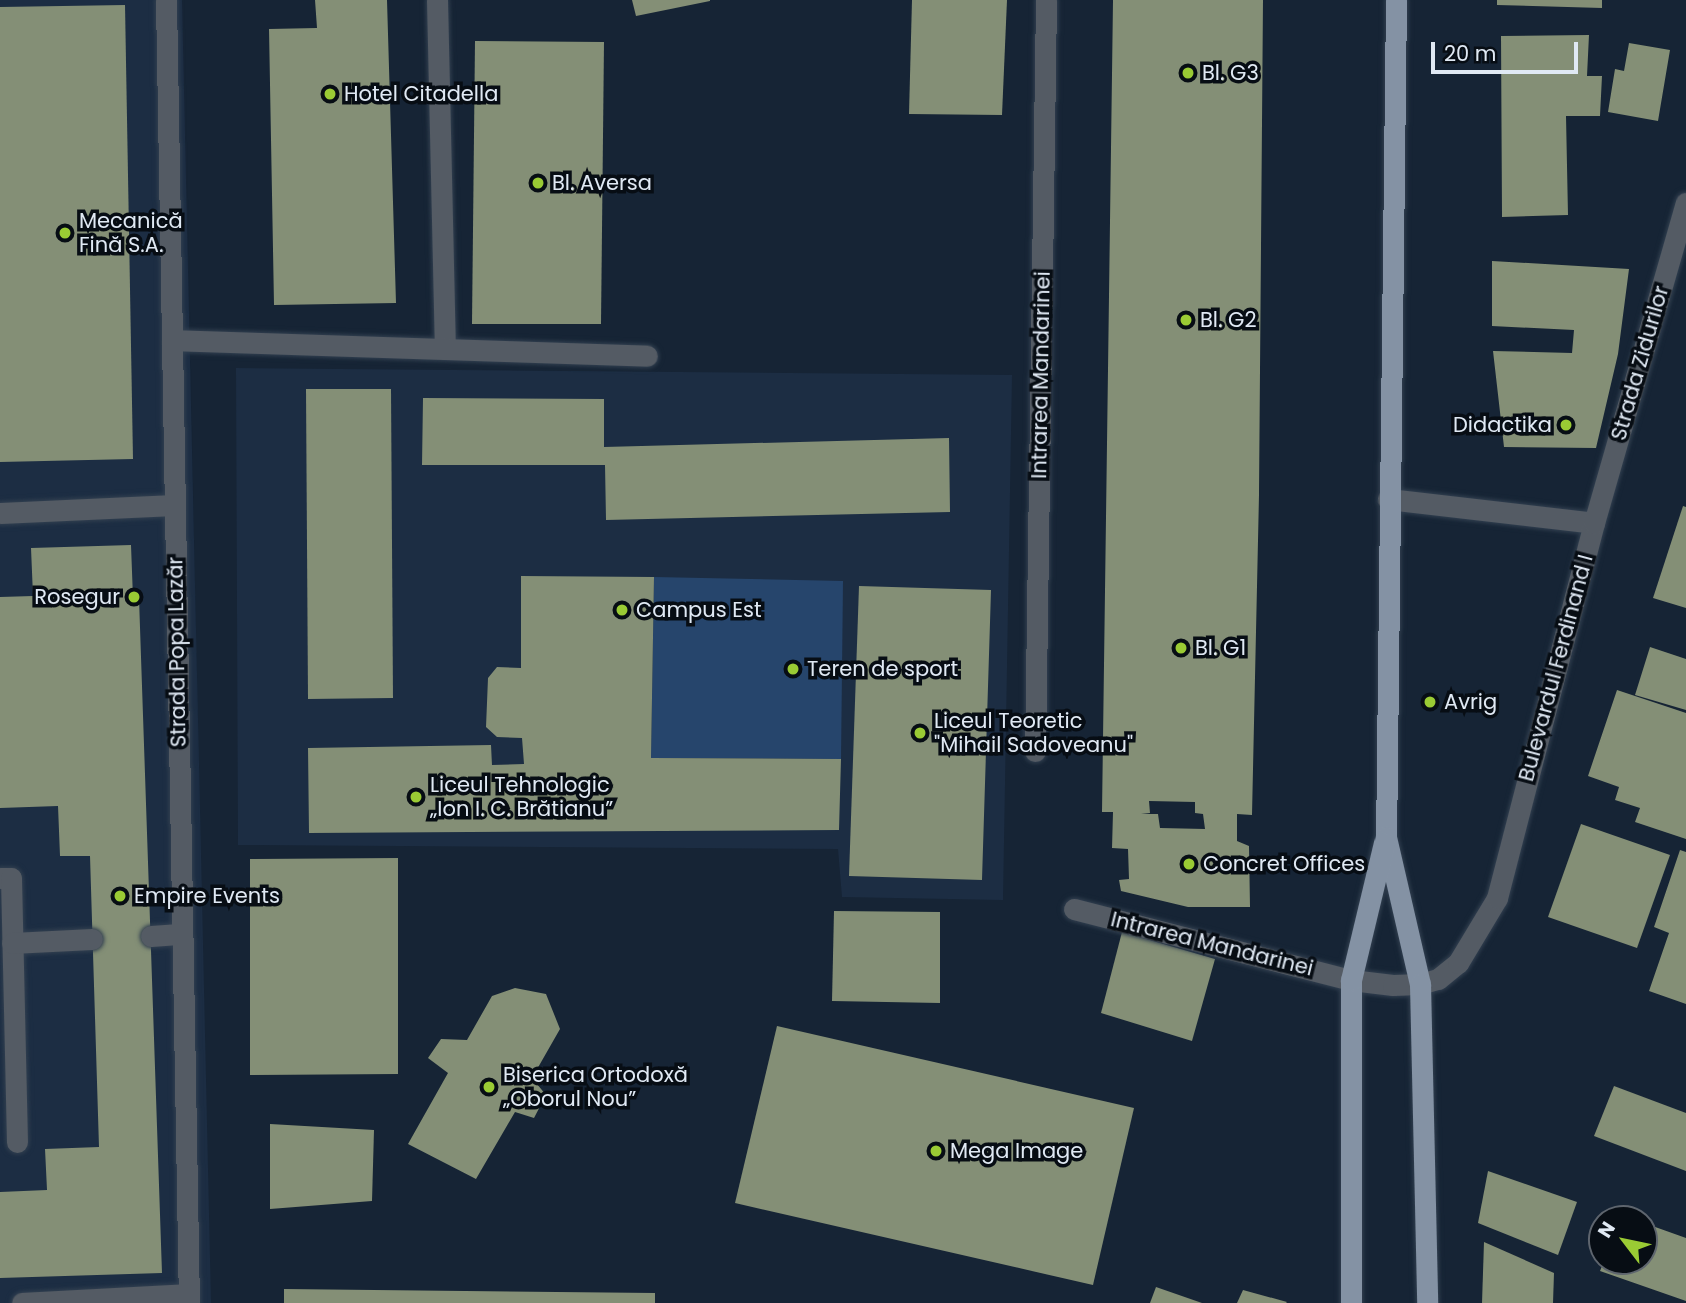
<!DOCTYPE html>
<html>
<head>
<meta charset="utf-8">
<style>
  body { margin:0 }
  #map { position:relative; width:1686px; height:1303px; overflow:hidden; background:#162435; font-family:Poppins,sans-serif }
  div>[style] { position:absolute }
  .built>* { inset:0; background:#1c2d43 }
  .green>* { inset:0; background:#26456c }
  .building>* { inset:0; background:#848f76 }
  .roads { filter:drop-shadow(0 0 2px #324050) drop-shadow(0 0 2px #324050) }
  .lane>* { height:21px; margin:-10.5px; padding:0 10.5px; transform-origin:10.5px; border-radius:10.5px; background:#545b64 }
  .street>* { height:21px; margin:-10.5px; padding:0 10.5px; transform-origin:10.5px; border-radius:10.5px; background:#545b64 }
  .primary>* { height:21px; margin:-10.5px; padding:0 10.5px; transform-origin:10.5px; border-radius:10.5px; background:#8492a4 }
  .dots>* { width:19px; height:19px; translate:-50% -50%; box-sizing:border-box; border:4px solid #070d14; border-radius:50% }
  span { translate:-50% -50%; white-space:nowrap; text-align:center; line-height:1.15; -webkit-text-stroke:7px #070d14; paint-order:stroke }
  .poi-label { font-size:21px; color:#e0e9f4 }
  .left { translate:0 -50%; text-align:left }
  .right { translate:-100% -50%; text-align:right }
  .street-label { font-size:21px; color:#e0e9f4 }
  .north { position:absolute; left:1588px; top:1205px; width:70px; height:70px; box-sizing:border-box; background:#070d14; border:2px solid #5e656e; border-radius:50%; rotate:302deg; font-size:19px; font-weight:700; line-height:28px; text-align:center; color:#e0e9f4 }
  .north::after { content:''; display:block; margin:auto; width:24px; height:32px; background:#9acb34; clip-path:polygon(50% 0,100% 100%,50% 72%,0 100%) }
  .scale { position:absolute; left:1431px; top:42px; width:147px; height:32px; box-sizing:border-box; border:4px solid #e0e9f4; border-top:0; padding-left:9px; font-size:21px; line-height:24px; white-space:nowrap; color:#e0e9f4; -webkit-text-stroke:5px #070d14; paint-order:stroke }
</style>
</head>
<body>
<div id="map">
  <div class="built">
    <i style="clip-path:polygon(0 0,182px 0,211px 1303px,0 1303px)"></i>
    <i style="clip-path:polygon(236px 368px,1012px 375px,1003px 900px,842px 897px,838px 849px,238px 845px)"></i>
  </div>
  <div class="green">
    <i style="clip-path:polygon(654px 577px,843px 581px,841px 759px,651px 758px)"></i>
  </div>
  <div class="building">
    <i style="clip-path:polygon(315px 0,387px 0,396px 303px,274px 305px,269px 29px,317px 28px)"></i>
    <i style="clip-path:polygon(632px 0,710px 0,710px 1px,636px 16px)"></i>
    <i style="clip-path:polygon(912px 0,1007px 0,1002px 115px,909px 114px)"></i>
    <i style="clip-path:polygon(evenodd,1113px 0,1263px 0,1259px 495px,1252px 815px,1237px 814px,1237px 841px,1249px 846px,1250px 907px,1188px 907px,1121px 891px,1119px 880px,1129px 879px,1128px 849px,1112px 848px,1113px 812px,1102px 812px,1113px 0,1149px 801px,1195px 802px,1195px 813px,1203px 814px,1205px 829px,1160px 828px,1158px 814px,1141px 814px,1150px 813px,1149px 801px)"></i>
    <i style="clip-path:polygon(1497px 0,1602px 0,1602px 8px,1497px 5px)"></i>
    <i style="clip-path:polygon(125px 5px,133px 459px,0 462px,0 7px)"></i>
    <i style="clip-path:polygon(1589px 35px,1587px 76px,1602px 76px,1600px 116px,1566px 116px,1568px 215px,1502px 217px,1501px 36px)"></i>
    <i style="clip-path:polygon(475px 41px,604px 42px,601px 324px,472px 324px)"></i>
    <i style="clip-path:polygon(1629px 43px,1670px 50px,1658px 121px,1608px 112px,1615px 69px,1624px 71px)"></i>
    <i style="clip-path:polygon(1492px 261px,1629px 269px,1618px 354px,1596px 448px,1504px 447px,1493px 351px,1572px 353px,1574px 330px,1492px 326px)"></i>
    <i style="clip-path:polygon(306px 389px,391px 389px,393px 698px,308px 699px)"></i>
    <i style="clip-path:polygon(423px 398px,604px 399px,604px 447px,949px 438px,950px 512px,606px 520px,605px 465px,422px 465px)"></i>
    <i style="clip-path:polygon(1683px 506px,1686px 507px,1686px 608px,1653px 598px)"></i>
    <i style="clip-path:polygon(131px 545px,133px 598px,139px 598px,162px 1273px,0 1278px,0 1192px,47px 1190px,45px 1149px,99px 1147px,90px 856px,60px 856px,58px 806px,0 808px,0 597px,33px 596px,31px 548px)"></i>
    <i style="clip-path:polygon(521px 576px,654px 577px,651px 758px,841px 759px,839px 830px,309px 833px,308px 748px,491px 745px,492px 765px,524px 764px,522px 738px,497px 737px,486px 727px,488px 678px,497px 667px,521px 668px)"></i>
    <i style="clip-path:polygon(859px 586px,991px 590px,982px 880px,849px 876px)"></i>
    <i style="clip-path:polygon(1650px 647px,1686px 659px,1686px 710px,1635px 695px)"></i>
    <i style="clip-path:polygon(1617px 690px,1686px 713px,1686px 839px,1635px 822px,1640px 808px,1615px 800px,1619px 787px,1588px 776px)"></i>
    <i style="clip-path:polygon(1581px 824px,1670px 855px,1637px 948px,1548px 917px)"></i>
    <i style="clip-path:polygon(1680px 850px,1686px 852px,1686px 1004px,1649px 991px,1669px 933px,1654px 927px)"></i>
    <i style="clip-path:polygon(398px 858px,398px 1074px,250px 1075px,250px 859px)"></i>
    <i style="clip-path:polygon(834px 911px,940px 912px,940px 1003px,832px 1001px)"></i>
    <i style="clip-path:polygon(1122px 932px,1215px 959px,1192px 1041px,1101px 1013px)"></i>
    <i style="clip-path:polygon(515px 988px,546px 994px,560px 1029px,532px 1078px,546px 1095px,534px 1118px,515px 1112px,476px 1179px,408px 1144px,448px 1073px,428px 1058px,441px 1039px,467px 1040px,492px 996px)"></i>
    <i style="clip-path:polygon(777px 1026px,1134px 1108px,1093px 1285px,735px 1203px)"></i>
    <i style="clip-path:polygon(1614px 1086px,1686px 1113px,1686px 1171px,1594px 1136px)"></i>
    <i style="clip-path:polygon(270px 1124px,374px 1130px,372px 1201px,270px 1209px)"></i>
    <i style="clip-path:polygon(1488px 1171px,1577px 1202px,1558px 1255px,1478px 1223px)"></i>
    <i style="clip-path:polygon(1644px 1223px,1686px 1238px,1686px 1301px,1600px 1271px,1604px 1261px,1644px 1261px)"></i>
    <i style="clip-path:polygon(1484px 1242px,1554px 1273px,1553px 1303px,1482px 1303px)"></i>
    <i style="clip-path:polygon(1156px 1287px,1202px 1303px,1150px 1303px)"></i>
    <i style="clip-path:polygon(284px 1289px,655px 1293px,655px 1303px,284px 1303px)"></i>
    <i style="clip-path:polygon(1243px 1290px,1287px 1302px,1286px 1303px,1237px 1303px)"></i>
  </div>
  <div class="roads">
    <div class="lane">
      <i style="left:437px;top:0;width:349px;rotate:88.7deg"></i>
      <i style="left:172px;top:340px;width:475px;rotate:1.9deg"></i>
      <i style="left:0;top:513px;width:175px;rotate:-2.6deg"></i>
      <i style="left:0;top:878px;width:11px"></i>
      <i style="left:11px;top:878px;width:264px;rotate:88.7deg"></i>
      <i style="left:1074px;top:909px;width:286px;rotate:14.4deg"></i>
      <i style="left:151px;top:936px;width:31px;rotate:-4deg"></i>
      <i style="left:12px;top:943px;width:80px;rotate:-2.9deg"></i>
      <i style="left:22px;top:1303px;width:167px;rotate:-3.1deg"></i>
    </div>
    <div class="street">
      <i style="left:166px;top:0;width:1303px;rotate:88.99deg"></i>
      <i style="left:1388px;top:499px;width:207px;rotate:6.6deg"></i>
      <i style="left:1035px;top:751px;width:751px;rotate:-89.16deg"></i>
      <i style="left:1351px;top:980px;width:42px;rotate:6.8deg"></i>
      <i style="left:1393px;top:985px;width:27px;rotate:-2deg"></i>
      <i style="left:1420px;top:984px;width:19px;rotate:-16deg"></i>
      <i style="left:1438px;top:979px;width:26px;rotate:-39deg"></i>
      <i style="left:1458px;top:963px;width:76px;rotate:-59deg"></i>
      <i style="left:1497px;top:898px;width:387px;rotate:-75.5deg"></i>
      <i style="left:1594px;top:523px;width:333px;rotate:-74deg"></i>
    </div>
    <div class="primary">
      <i style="left:1396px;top:0;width:837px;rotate:90.68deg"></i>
      <i style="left:1386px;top:837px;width:151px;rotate:77deg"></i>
      <i style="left:1420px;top:984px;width:319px;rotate:88.7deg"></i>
      <i style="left:1351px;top:1303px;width:323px;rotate:-90deg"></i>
      <i style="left:1351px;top:980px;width:141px;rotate:-76.5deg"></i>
    </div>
  </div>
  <div class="dots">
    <i style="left:1188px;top:73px;background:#9acb34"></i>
    <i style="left:330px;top:94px;background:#9acb34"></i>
    <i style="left:538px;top:183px;background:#9acb34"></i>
    <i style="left:65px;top:233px;background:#9acb34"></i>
    <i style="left:1186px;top:320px;background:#9acb34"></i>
    <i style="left:1566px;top:425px;background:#9acb34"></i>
    <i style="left:134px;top:597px;background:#9acb34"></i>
    <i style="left:622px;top:610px;background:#9acb34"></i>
    <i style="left:1181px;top:648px;background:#9acb34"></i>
    <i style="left:793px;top:669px;background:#9acb34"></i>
    <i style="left:1430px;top:702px;background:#9acb34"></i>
    <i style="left:920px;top:733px;background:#9acb34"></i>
    <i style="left:416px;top:797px;background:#9acb34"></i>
    <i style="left:1189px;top:864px;background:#9acb34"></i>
    <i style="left:120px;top:896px;background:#9acb34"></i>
    <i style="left:489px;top:1087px;background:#9acb34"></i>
    <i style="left:936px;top:1151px;background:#9acb34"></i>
  </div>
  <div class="poi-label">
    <span class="left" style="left:1202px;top:73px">Bl. G3</span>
    <span class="left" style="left:344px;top:94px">Hotel Citadella</span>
    <span class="left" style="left:552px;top:183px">Bl. Aversa</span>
    <span class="left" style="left:79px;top:233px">Mecanică<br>Fină S.A.</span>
    <span class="left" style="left:1200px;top:320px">Bl. G2</span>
    <span class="right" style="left:1552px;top:425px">Didactika</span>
    <span class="right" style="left:120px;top:597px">Rosegur</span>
    <span class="left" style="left:636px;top:610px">Campus Est</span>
    <span class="left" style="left:1195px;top:648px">Bl. G1</span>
    <span class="left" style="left:807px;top:669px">Teren de sport</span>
    <span class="left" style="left:1444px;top:702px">Avrig</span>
    <span class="left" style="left:934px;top:733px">Liceul Teoretic<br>"Mihail Sadoveanu"</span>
    <span class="left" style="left:430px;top:797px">Liceul Tehnologic<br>„Ion I. C. Brătianu”</span>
    <span class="left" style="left:1203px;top:864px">Concret Offices</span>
    <span class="left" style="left:134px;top:896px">Empire Events</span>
    <span class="left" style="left:503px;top:1087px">Biserica Ortodoxă<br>„Oborul Nou”</span>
    <span class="left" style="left:950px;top:1151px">Mega Image</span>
  </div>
  <div class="street-label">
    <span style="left:1640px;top:363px;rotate:-74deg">Strada Zidurilor</span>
    <span style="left:1041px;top:375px;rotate:-89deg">Intrarea Mandarinei</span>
    <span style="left:177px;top:652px;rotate:-91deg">Strada Popa Lazăr</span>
    <span style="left:1556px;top:668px;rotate:-75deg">Bulevardul Ferdinand I</span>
    <span style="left:1212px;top:944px;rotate:14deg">Intrarea Mandarinei</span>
  </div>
  <div class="north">N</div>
  <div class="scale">20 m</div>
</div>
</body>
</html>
